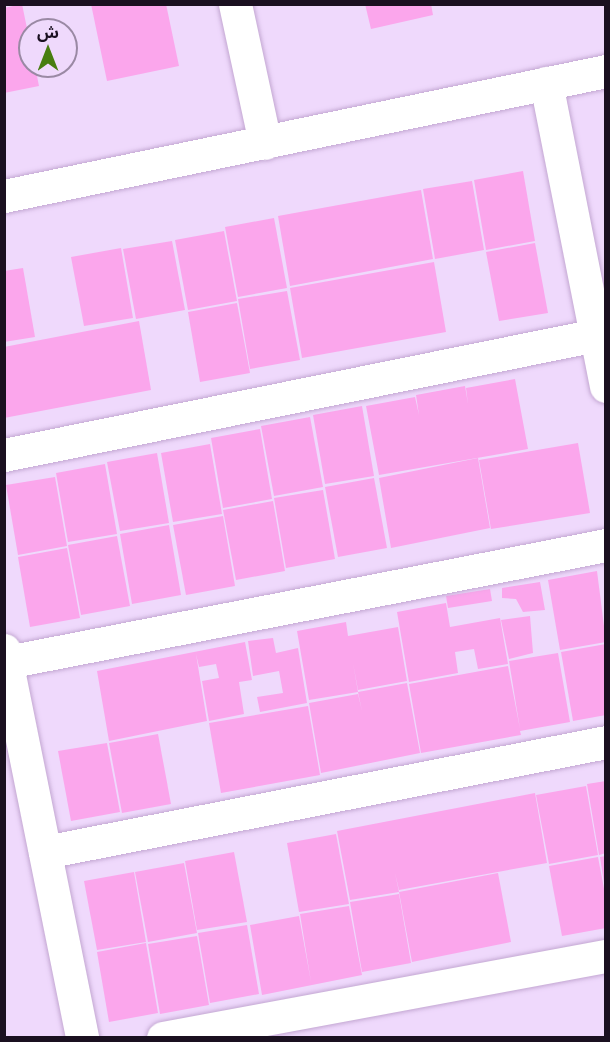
<!DOCTYPE html>
<html>
<head>
<meta charset="utf-8">
<style>
  body { margin:0 }
  #map { position:relative; width:610px; height:1042px; overflow:hidden; background:#efd9fc; font-family:"PT Sans","Noto Sans Arabic",sans-serif }
  div>[style] { position:absolute }
  .building>* { inset:0; background:#fba6ec }
  .roads { filter:drop-shadow(0 0 2px #c3a7d2) drop-shadow(0 0 2px #c3a7d2) }
  .minor>* { height:33px; margin:-16.5px; padding:0 16.5px; transform-origin:16.5px; border-radius:16.5px; background:#fff }
  span { translate:-50% -50%; white-space:nowrap; text-align:center; line-height:1.15; -webkit-text-stroke:5px #efd9fc; paint-order:stroke }
  .frame { position:absolute; inset:0; border:6px solid #1a1020; pointer-events:none }
  .north { position:absolute; left:18px; top:18px; width:60px; height:60px; box-sizing:border-box; background:#efd9fc; border:2px solid #9a89a4; border-radius:50%; rotate:0deg; font-size:16px; font-weight:700; line-height:24px; text-align:center; color:#1a1020 }
  .north::after { content:''; display:block; margin:auto; width:21px; height:27px; background:#487d10; clip-path:polygon(50% 0,100% 100%,50% 72%,0 100%) }
</style>
</head>
<body>
<div id="map">
  <div class="building">
    <i style="clip-path:polygon(22px 4px,30px 43px,30px 66px,35px 66px,39px 86px,4px 93px,4px 8px)"></i>
    <i style="clip-path:polygon(91px 4px,166px 4px,179px 66px,107px 81px)"></i>
    <i style="clip-path:polygon(365px 4px,431px 4px,433px 15px,371px 29px)"></i>
    <i style="clip-path:polygon(523px 171px,535px 241px,486px 250px,474px 180px)"></i>
    <i style="clip-path:polygon(472px 181px,484px 250px,435px 259px,423px 189px)"></i>
    <i style="clip-path:polygon(421px 190px,433px 259px,290px 286px,278px 216px)"></i>
    <i style="clip-path:polygon(274px 218px,287px 288px,238px 297px,225px 227px)"></i>
    <i style="clip-path:polygon(224px 231px,237px 301px,188px 310px,175px 240px)"></i>
    <i style="clip-path:polygon(172px 241px,185px 310px,136px 319px,123px 249px)"></i>
    <i style="clip-path:polygon(535px 243px,548px 313px,499px 321px,486px 252px)"></i>
    <i style="clip-path:polygon(121px 248px,133px 318px,84px 326px,71px 257px)"></i>
    <i style="clip-path:polygon(434px 262px,446px 332px,302px 358px,290px 288px)"></i>
    <i style="clip-path:polygon(23px 268px,35px 337px,4px 342px,4px 271px)"></i>
    <i style="clip-path:polygon(287px 291px,300px 360px,250px 369px,238px 299px)"></i>
    <i style="clip-path:polygon(237px 303px,250px 373px,200px 382px,188px 312px)"></i>
    <i style="clip-path:polygon(139px 321px,151px 390px,4px 418px,4px 347px)"></i>
    <i style="clip-path:polygon(515px 379px,528px 449px,379px 475px,366px 406px,415px 397px,419px 415px,416px 395px,465px 386px,468px 404px,466px 388px)"></i>
    <i style="clip-path:polygon(362px 406px,374px 476px,325px 484px,313px 415px)"></i>
    <i style="clip-path:polygon(310px 417px,323px 487px,274px 496px,261px 426px)"></i>
    <i style="clip-path:polygon(260px 429px,272px 499px,223px 508px,211px 438px)"></i>
    <i style="clip-path:polygon(578px 443px,590px 513px,491px 529px,479px 460px)"></i>
    <i style="clip-path:polygon(210px 444px,222px 514px,173px 522px,161px 453px)"></i>
    <i style="clip-path:polygon(157px 453px,169px 523px,120px 531px,107px 462px)"></i>
    <i style="clip-path:polygon(478px 458px,490px 528px,391px 548px,379px 478px)"></i>
    <i style="clip-path:polygon(105px 464px,117px 534px,68px 542px,56px 473px)"></i>
    <i style="clip-path:polygon(55px 477px,67px 546px,18px 555px,6px 485px)"></i>
    <i style="clip-path:polygon(374px 478px,387px 548px,338px 557px,325px 487px)"></i>
    <i style="clip-path:polygon(323px 490px,335px 559px,286px 568px,274px 498px)"></i>
    <i style="clip-path:polygon(273px 501px,285px 571px,236px 580px,223px 510px)"></i>
    <i style="clip-path:polygon(223px 516px,235px 586px,186px 595px,173px 525px)"></i>
    <i style="clip-path:polygon(169px 525px,181px 595px,132px 604px,120px 534px)"></i>
    <i style="clip-path:polygon(117px 536px,130px 606px,81px 615px,68px 545px)"></i>
    <i style="clip-path:polygon(67px 548px,80px 618px,30px 627px,18px 557px)"></i>
    <i style="clip-path:polygon(597px 571px,606px 642px,560px 650px,548px 580px)"></i>
    <i style="clip-path:polygon(540px 582px,545px 610px,523px 612px,516px 599px,502px 598px,502px 588px)"></i>
    <i style="clip-path:polygon(490px 589px,492px 601px,448px 608px,446px 596px)"></i>
    <i style="clip-path:polygon(446px 603px,450px 627px,500px 618px,508px 664px,478px 669px,474px 649px,455px 652px,458px 673px,409px 682px,397px 612px)"></i>
    <i style="clip-path:polygon(530px 616px,533px 653px,509px 659px,501px 620px)"></i>
    <i style="clip-path:polygon(346px 622px,348px 636px,398px 627px,407px 681px,358px 690px,353px 663px,358px 692px,309px 700px,297px 631px)"></i>
    <i style="clip-path:polygon(273px 638px,276px 653px,298px 648px,307px 703px,260px 712px,257px 697px,283px 693px,279px 671px,253px 676px,248px 641px)"></i>
    <i style="clip-path:polygon(245px 642px,252px 680px,239px 682px,244px 714px,209px 721px,202px 681px,219px 678px,216px 664px,199px 667px,196px 654px,207px 721px,109px 741px,97px 671px)"></i>
    <i style="clip-path:polygon(606px 644px,606px 715px,573px 721px,561px 652px)"></i>
    <i style="clip-path:polygon(558px 653px,570px 722px,520px 731px,521px 735px,421px 753px,409px 684px,508px 666px,520px 729px,509px 661px)"></i>
    <i style="clip-path:polygon(407px 683px,420px 753px,321px 773px,309px 703px,358px 694px,362px 711px,358px 692px)"></i>
    <i style="clip-path:polygon(308px 706px,320px 775px,221px 793px,209px 723px)"></i>
    <i style="clip-path:polygon(158px 734px,171px 804px,122px 813px,109px 743px)"></i>
    <i style="clip-path:polygon(107px 743px,120px 812px,71px 821px,58px 751px)"></i>
    <i style="clip-path:polygon(606px 781px,606px 853px,599px 855px,587px 784px)"></i>
    <i style="clip-path:polygon(586px 786px,598px 855px,549px 864px,536px 795px)"></i>
    <i style="clip-path:polygon(535px 793px,547px 863px,399px 890px,395px 873px,399px 892px,350px 900px,337px 831px)"></i>
    <i style="clip-path:polygon(336px 834px,349px 904px,299px 912px,287px 843px)"></i>
    <i style="clip-path:polygon(234px 852px,247px 922px,197px 930px,185px 861px)"></i>
    <i style="clip-path:polygon(606px 856px,606px 882px,604px 883px,600px 857px)"></i>
    <i style="clip-path:polygon(598px 857px,606px 899px,606px 928px,562px 936px,549px 866px)"></i>
    <i style="clip-path:polygon(184px 863px,197px 933px,148px 942px,135px 872px)"></i>
    <i style="clip-path:polygon(134px 872px,146px 942px,97px 950px,84px 881px)"></i>
    <i style="clip-path:polygon(498px 873px,511px 942px,412px 962px,399px 892px)"></i>
    <i style="clip-path:polygon(399px 894px,411px 963px,362px 972px,350px 902px)"></i>
    <i style="clip-path:polygon(349px 906px,362px 975px,262px 995px,250px 925px,299px 916px,311px 982px,300px 914px)"></i>
    <i style="clip-path:polygon(247px 925px,259px 994px,210px 1003px,198px 933px)"></i>
    <i style="clip-path:polygon(197px 936px,209px 1005px,160px 1014px,148px 944px)"></i>
    <i style="clip-path:polygon(146px 943px,158px 1013px,109px 1022px,97px 952px)"></i>
  </div>
  <div class="roads">
    <div class="minor">
      <i style="left:235px;top:4px;width:142px;rotate:77.8deg"></i>
      <i style="left:546px;top:83px;width:309px;rotate:78.8deg"></i>
      <i style="left:4px;top:196px;width:615px;rotate:-11.73deg"></i>
      <i style="left:4px;top:455px;width:614px;rotate:-11.46deg"></i>
      <i style="left:4px;top:650px;width:396px;rotate:78.6deg"></i>
      <i style="left:7px;top:662px;width:610px;rotate:-11.05deg"></i>
      <i style="left:45px;top:852px;width:572px;rotate:-11.09deg"></i>
      <i style="left:163px;top:1038px;width:451px;rotate:-10.5deg"></i>
    </div>
  </div>
  <div class="frame"></div>
  <div class="north">ش</div>
</div>
</body>
</html>
